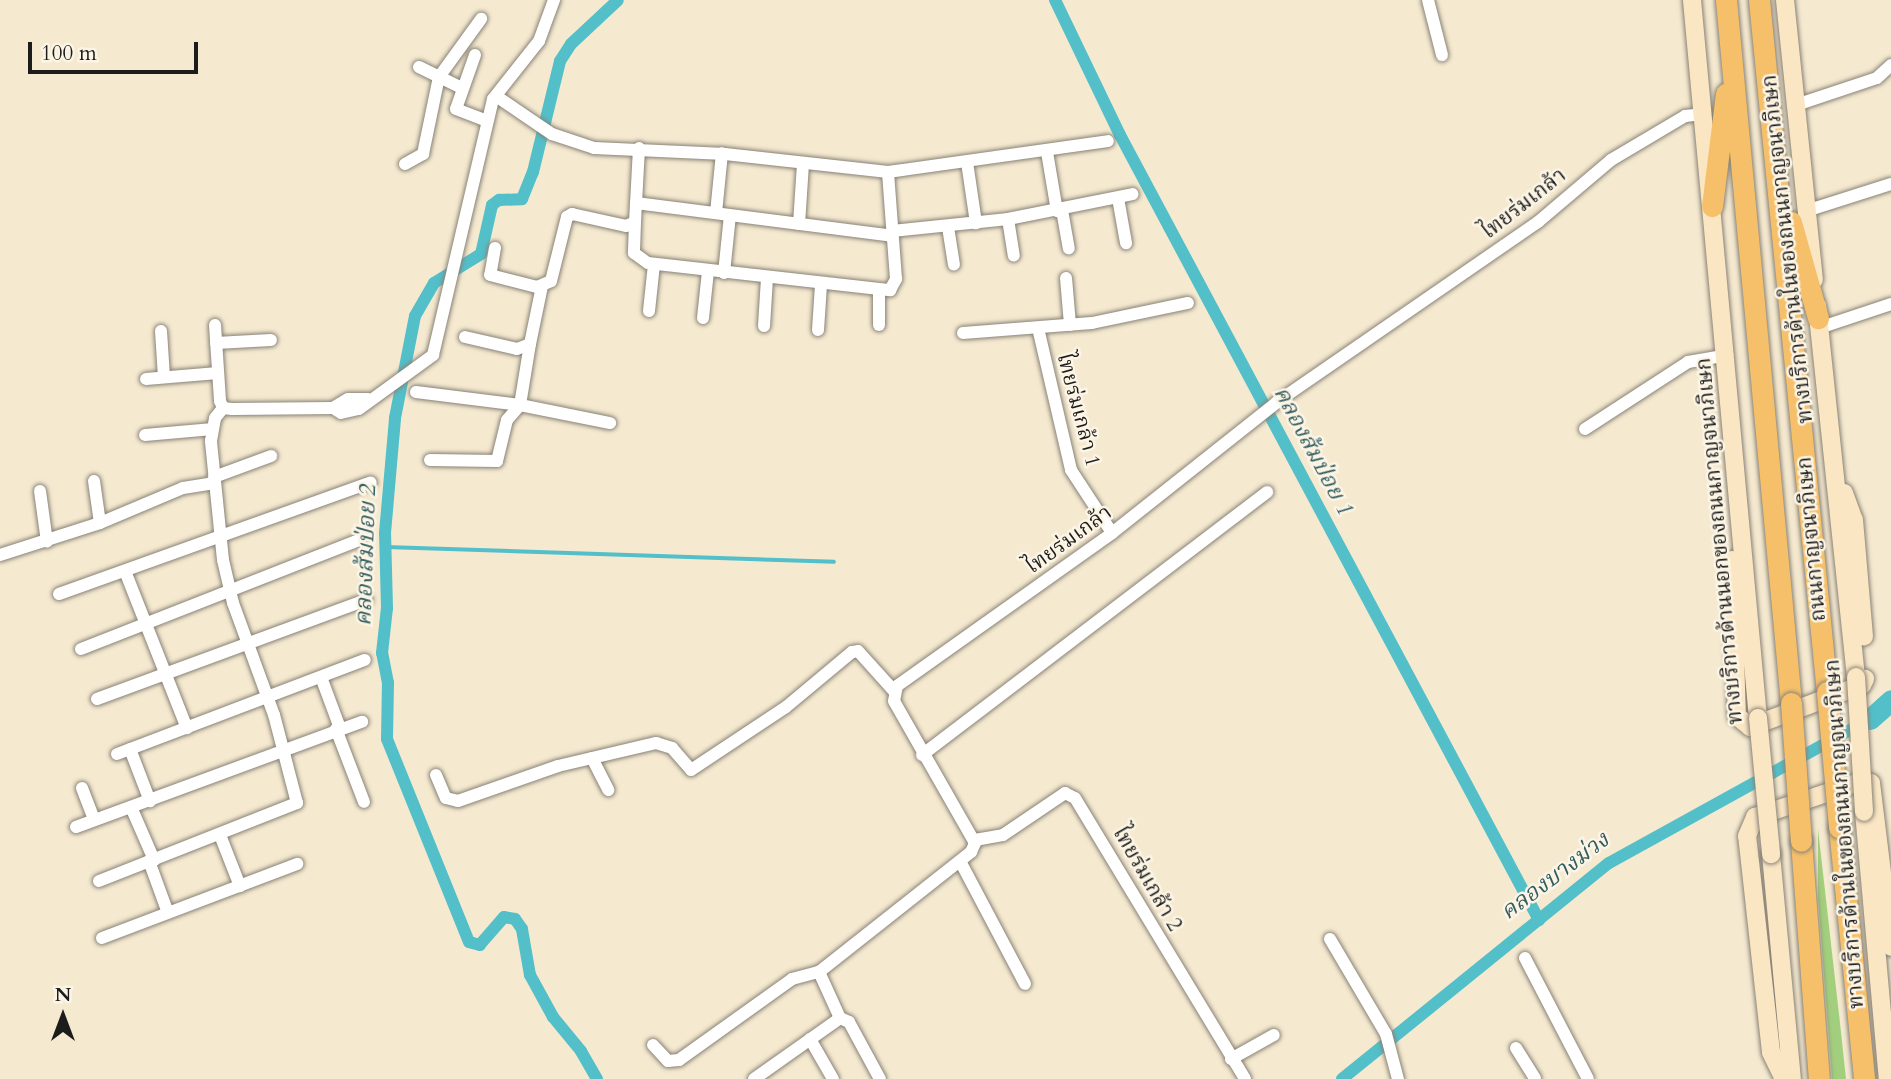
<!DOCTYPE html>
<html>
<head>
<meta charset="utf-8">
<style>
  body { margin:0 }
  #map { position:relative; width:1891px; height:1079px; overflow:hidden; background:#f5e9d0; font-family:Cardo,"Noto Serif Thai",serif }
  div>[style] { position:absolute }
  .green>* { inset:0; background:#a2cf7d }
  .stream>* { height:3.5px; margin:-1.75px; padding:0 1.75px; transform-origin:1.75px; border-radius:1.75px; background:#52bfc9 }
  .canal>* { height:12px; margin:-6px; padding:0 6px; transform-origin:6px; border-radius:6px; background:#52bfc9 }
  .river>* { height:21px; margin:-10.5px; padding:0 10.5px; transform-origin:10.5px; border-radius:10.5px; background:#52bfc9 }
  .roads { filter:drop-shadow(0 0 2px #888276) drop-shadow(0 0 2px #888276) }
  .minor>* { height:12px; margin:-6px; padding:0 6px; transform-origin:6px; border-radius:6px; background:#fff }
  .secondary>* { height:18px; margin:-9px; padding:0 9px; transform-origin:9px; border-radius:9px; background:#fbe6c4 }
  .trunk>* { height:21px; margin:-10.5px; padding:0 10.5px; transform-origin:10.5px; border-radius:10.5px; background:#f6c06b }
  .bridges { filter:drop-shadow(0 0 2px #888276) drop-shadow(0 0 2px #888276) }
  .secondary-bridge>* { height:18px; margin:-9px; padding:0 9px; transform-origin:9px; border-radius:9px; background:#fbe6c4 }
  .trunk-bridge>* { height:21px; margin:-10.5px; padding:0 10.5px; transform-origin:10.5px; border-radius:10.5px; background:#f6c06b }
  span { translate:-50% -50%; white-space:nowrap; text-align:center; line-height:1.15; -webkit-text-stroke:5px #fcf5e5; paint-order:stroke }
  .street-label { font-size:21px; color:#1c1c1c }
  .water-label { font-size:23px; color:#325d61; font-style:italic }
  .north { position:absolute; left:28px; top:981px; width:70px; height:70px; -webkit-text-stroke:5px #fcf5e5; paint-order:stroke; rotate:0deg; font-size:19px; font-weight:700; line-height:28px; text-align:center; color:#1c1c1c }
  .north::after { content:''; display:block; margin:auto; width:24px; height:32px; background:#1c1c1c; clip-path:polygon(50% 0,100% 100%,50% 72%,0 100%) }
  .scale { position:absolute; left:28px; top:42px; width:170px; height:32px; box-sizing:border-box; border:4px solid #1c1c1c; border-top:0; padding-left:9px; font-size:21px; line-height:24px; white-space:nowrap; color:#1c1c1c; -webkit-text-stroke:5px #fcf5e5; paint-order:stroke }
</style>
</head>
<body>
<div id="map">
  <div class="green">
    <i style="clip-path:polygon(1818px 829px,1840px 1023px,1846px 1079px,1832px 1079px,1818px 898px)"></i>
  </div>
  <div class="stream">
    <i style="left:386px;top:547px;width:448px;rotate:1.9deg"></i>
  </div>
  <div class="canal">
    <i style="left:1055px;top:0;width:150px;rotate:64.3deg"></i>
    <i style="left:1120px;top:135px;width:890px;rotate:61.91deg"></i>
    <i style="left:597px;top:1079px;width:32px;rotate:-120deg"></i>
    <i style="left:581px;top:1051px;width:44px;rotate:-129.5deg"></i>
    <i style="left:553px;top:1017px;width:48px;rotate:-118.7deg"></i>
    <i style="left:530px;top:975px;width:47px;rotate:-99.9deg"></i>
    <i style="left:522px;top:929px;width:12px;rotate:-125deg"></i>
    <i style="left:515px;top:919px;width:11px;rotate:-170deg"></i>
    <i style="left:504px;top:917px;width:37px;rotate:131deg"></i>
    <i style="left:480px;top:945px;width:11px;rotate:-165deg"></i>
    <i style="left:469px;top:942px;width:219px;rotate:-112deg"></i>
    <i style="left:387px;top:739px;width:56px;rotate:-89deg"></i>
    <i style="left:388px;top:683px;width:31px;rotate:-101deg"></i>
    <i style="left:382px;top:653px;width:45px;rotate:-83.7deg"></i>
    <i style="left:387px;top:608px;width:75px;rotate:-91.5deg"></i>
    <i style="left:385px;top:533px;width:115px;rotate:-85deg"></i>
    <i style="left:395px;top:418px;width:104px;rotate:-78.9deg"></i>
    <i style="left:415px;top:316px;width:38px;rotate:-60deg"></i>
    <i style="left:434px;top:283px;width:55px;rotate:-31.7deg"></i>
    <i style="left:481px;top:254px;width:50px;rotate:-77.3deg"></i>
    <i style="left:492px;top:205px;width:9px;rotate:-36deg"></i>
    <i style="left:499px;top:200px;width:23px;rotate:-2deg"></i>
    <i style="left:522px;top:199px;width:29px;rotate:-68deg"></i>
    <i style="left:533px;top:172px;width:114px;rotate:-76.3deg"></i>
    <i style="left:560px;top:61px;width:20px;rotate:-57deg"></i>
    <i style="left:571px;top:44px;width:64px;rotate:-43.1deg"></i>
    <i style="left:1342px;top:1079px;width:343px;rotate:-39deg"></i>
    <i style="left:1609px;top:863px;width:298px;rotate:-28.9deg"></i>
  </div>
  <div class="river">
    <i style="left:1870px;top:719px;width:28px;rotate:-42deg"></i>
  </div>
  <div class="roads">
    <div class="minor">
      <i style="left:1428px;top:0;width:57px;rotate:75.7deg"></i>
      <i style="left:475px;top:55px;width:57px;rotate:109.4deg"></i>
      <i style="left:456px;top:109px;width:33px;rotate:21deg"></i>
      <i style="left:419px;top:67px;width:48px;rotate:26deg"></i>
      <i style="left:496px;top:96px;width:68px;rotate:34.2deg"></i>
      <i style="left:552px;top:134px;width:44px;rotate:18.4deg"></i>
      <i style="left:594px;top:148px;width:131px;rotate:2.6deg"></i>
      <i style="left:725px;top:154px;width:164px;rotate:6.3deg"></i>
      <i style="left:888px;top:172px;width:222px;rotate:-8deg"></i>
      <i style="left:1796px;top:105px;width:85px;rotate:-18.4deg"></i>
      <i style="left:1877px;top:78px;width:19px;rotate:-43deg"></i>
      <i style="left:1047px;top:152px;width:60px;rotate:80.4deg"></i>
      <i style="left:967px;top:162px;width:62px;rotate:81.6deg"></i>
      <i style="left:405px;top:164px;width:21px;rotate:-29deg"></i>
      <i style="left:423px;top:154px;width:79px;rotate:-78.3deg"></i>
      <i style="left:439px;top:77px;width:72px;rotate:-54.1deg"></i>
      <i style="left:1118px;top:198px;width:46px;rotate:79.9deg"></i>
      <i style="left:636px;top:203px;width:258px;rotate:7.3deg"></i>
      <i style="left:1062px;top:210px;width:39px;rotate:80deg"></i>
      <i style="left:1806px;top:211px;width:89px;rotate:-17.6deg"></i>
      <i style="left:716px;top:213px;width:60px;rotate:-84.3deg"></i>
      <i style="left:1008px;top:219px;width:37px;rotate:81deg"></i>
      <i style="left:635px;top:222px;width:31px;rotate:92deg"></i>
      <i style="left:634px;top:253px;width:17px;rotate:36deg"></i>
      <i style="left:648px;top:263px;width:244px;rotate:6.4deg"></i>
      <i style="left:890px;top:290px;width:13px;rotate:-61deg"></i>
      <i style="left:896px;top:279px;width:107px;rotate:-94.3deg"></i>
      <i style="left:799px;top:224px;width:61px;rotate:-86.2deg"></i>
      <i style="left:948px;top:227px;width:38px;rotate:81deg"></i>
      <i style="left:892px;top:231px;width:117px;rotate:-5.9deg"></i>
      <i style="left:1008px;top:219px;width:127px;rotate:-11.3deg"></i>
      <i style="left:495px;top:248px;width:27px;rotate:100deg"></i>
      <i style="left:490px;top:275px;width:49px;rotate:14.3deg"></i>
      <i style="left:537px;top:287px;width:15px;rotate:-23deg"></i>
      <i style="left:551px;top:281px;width:66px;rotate:-76deg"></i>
      <i style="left:567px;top:217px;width:6px;rotate:-31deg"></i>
      <i style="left:572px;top:214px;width:55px;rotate:12.5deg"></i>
      <i style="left:626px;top:226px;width:10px;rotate:-24deg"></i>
      <i style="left:635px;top:222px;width:74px;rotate:-86.9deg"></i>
      <i style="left:724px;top:273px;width:58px;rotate:-84.1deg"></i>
      <i style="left:1066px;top:278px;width:47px;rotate:85.1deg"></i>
      <i style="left:879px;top:292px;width:33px;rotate:90deg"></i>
      <i style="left:649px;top:311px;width:47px;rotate:-83.9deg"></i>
      <i style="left:703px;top:318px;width:47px;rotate:-83.9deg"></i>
      <i style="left:215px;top:325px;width:76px;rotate:86.2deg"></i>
      <i style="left:220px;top:401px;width:8px;rotate:67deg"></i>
      <i style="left:223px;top:408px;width:9px;rotate:6deg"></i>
      <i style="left:232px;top:409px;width:101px;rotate:-0.6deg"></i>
      <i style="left:333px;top:408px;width:9px;rotate:32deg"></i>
      <i style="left:341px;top:413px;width:18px;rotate:-13deg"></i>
      <i style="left:359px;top:409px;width:92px;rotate:-36.1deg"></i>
      <i style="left:433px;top:355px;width:263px;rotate:-76.8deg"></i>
      <i style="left:493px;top:99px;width:74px;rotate:-51.6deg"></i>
      <i style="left:539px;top:41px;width:44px;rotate:-69.9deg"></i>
      <i style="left:764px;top:326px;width:48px;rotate:-86.4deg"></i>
      <i style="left:1038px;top:328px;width:146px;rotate:76.9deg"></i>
      <i style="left:1071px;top:470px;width:75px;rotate:56.9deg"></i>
      <i style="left:1819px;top:328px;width:76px;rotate:-18.4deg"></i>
      <i style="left:818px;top:330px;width:45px;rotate:-86.2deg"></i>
      <i style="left:161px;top:331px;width:46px;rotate:86.3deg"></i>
      <i style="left:963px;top:333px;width:129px;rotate:-4.4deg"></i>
      <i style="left:1092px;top:323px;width:98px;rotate:-11.8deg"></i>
      <i style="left:465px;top:337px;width:53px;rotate:13deg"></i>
      <i style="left:517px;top:349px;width:14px;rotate:-21deg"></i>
      <i style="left:530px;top:344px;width:59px;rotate:-78.3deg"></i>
      <i style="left:216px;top:343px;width:55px;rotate:-3.1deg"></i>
      <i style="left:146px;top:379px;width:72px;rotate:-4.8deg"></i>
      <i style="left:416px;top:392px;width:105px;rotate:7.1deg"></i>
      <i style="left:520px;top:405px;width:92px;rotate:11.3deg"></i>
      <i style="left:333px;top:408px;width:17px;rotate:-31deg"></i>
      <i style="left:348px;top:399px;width:20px"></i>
      <i style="left:1585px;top:429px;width:123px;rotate:-33deg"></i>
      <i style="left:1688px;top:362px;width:40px;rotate:-10deg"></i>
      <i style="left:145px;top:435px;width:68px;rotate:-5deg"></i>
      <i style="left:430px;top:460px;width:67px;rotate:0.9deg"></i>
      <i style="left:497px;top:461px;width:42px;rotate:-76.3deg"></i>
      <i style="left:507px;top:420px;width:20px;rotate:-49deg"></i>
      <i style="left:520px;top:405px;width:62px;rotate:-80.7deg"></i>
      <i style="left:214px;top:477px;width:61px;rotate:-20.2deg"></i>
      <i style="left:94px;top:481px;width:42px;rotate:81.9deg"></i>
      <i style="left:40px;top:491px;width:51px;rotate:82.2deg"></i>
      <i style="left:0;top:555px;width:105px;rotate:-17.7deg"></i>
      <i style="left:100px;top:523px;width:90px;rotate:-22.9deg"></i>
      <i style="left:183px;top:488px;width:32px;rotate:-9deg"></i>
      <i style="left:125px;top:571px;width:169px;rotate:68.5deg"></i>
      <i style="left:59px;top:594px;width:331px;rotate:-19.7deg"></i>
      <i style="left:81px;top:649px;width:299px;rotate:-21.4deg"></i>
      <i style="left:321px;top:677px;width:54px;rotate:69.6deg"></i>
      <i style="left:97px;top:699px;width:287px;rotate:-20.2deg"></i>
      <i style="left:336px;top:729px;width:78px;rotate:69deg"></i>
      <i style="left:130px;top:749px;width:56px;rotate:69deg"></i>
      <i style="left:117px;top:754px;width:265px;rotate:-20.8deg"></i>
      <i style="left:922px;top:755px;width:434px;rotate:-37.3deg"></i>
      <i style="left:592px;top:758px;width:36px;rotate:63deg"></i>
      <i style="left:436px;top:775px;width:25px;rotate:67deg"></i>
      <i style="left:446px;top:798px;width:12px;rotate:14deg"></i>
      <i style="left:458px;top:801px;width:106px;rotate:-19.3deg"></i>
      <i style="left:558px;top:766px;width:101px;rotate:-13.2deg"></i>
      <i style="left:656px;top:743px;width:17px;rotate:17deg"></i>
      <i style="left:672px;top:748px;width:29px;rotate:49deg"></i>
      <i style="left:691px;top:770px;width:114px;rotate:-33.6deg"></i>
      <i style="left:786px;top:707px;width:86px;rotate:-39.8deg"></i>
      <i style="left:852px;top:652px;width:6px;rotate:-9deg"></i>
      <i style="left:858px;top:651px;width:54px;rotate:48deg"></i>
      <i style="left:82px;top:788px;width:34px;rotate:69deg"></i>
      <i style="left:131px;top:807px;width:58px;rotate:66.5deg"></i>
      <i style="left:76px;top:827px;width:305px;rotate:-20.2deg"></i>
      <i style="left:220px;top:835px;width:55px;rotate:68.6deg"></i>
      <i style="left:975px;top:840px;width:28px;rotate:-10deg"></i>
      <i style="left:1003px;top:835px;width:75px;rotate:-34.1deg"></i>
      <i style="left:1065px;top:793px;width:11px;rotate:27deg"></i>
      <i style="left:1075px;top:798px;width:328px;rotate:58.8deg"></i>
      <i style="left:149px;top:861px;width:55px;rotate:69.9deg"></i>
      <i style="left:960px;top:861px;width:139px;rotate:62.1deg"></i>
      <i style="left:99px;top:881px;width:213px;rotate:-21.5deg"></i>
      <i style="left:297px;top:803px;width:91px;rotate:-104.6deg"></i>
      <i style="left:274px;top:715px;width:119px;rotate:-110.1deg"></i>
      <i style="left:233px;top:603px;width:44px;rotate:-103.1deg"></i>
      <i style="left:223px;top:560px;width:120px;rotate:-95.8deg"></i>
      <i style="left:211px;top:441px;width:23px;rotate:-80deg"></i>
      <i style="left:215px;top:418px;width:13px;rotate:-51deg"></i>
      <i style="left:102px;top:938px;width:209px;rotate:-20.8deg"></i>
      <i style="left:1330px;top:939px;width:110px;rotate:59.5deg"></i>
      <i style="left:1386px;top:1034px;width:47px;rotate:75.1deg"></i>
      <i style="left:1525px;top:958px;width:136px;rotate:62.5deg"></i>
      <i style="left:840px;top:1018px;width:10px;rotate:24deg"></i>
      <i style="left:849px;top:1022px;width:65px;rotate:61.5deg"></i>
      <i style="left:810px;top:1039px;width:46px;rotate:60.1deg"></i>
      <i style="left:653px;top:1045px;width:22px;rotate:47deg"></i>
      <i style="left:668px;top:1061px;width:11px;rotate:-5deg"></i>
      <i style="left:679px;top:1060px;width:139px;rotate:-35.6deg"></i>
      <i style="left:792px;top:979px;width:28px;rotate:-15deg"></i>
      <i style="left:1516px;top:1048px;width:36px;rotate:58deg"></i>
      <i style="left:1231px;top:1059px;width:49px;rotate:-29.2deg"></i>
      <i style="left:754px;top:1079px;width:105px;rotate:-35.3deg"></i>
      <i style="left:840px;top:1018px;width:51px;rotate:-114.5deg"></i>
      <i style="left:819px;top:972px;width:194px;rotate:-38.3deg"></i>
      <i style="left:971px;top:852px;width:10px;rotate:-66deg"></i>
      <i style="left:975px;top:843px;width:163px;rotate:-119.7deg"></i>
      <i style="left:894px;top:701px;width:15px;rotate:-79deg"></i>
      <i style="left:897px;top:686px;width:264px;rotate:-35.4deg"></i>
      <i style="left:1112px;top:533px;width:211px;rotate:-38.4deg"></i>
      <i style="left:1277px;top:402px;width:317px;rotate:-34.6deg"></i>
      <i style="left:1538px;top:222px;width:96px;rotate:-40.3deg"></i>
      <i style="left:1611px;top:160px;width:86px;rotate:-30.7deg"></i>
      <i style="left:1685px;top:116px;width:18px;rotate:-6deg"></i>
    </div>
    <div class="secondary">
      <i style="left:1692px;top:0;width:721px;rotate:84.75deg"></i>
      <i style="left:1785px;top:0;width:281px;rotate:84.1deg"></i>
      <i style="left:1817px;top:306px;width:373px;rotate:84deg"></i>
      <i style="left:1844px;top:493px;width:29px;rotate:70deg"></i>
      <i style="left:1854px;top:520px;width:117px;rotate:85.1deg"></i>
      <i style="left:1732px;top:560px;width:156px;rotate:88.2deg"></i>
      <i style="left:1737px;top:716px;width:17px;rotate:40deg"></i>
      <i style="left:1750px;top:727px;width:120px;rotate:-20.6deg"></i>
      <i style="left:1862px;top:685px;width:7px;rotate:-63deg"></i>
      <i style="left:1864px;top:812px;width:268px;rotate:84.9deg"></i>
      <i style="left:1771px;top:854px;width:226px;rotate:84.7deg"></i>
      <i style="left:1784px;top:1079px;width:30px;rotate:-116deg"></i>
      <i style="left:1771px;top:1052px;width:217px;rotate:-96.3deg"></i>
      <i style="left:1747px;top:836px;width:21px;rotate:-67deg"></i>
      <i style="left:1755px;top:817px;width:113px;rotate:-18.6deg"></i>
      <i style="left:1862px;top:781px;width:9px;rotate:13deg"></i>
      <i style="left:1871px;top:783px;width:165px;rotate:83deg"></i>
    </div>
    <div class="trunk">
      <i style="left:1726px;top:0;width:706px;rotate:84.72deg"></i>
      <i style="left:1759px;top:0;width:695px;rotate:84.39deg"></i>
      <i style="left:1712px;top:206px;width:113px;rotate:-82.9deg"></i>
      <i style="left:1791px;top:222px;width:100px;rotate:74.3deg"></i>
      <i style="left:1839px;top:827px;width:253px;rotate:84.3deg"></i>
      <i style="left:1801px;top:841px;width:239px;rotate:85.7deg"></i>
    </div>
  </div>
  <div class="bridges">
    <div class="secondary-bridge">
      <i style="left:1856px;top:677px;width:135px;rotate:86.6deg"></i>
      <i style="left:1758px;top:718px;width:137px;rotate:84.5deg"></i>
    </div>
    <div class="trunk-bridge">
      <i style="left:1827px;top:692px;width:136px;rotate:84.9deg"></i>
      <i style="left:1791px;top:703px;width:138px;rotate:85.9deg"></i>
    </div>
  </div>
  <div class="street-label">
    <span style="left:1524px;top:204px;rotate:-38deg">ไทยร่มเกล้า</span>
    <span style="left:1788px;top:249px;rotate:-96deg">ทางบริการด้านในของถนนกาญจนาภิเษก</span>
    <span style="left:1078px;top:410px;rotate:75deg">ไทยร่มเกล้า 1</span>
    <span style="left:1812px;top:539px;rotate:-95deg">ถนนกาญจนาภิเษก</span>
    <span style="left:1069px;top:540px;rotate:-36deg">ไทยร่มเกล้า</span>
    <span style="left:1720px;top:541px;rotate:-95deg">ทางบริการด้านนอกของถนนกาญจนาภิเษก</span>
    <span style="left:1845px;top:834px;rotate:-94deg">ทางบริการด้านในของถนนกาญจนาภิเษก</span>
    <span style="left:1147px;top:879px;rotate:60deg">ไทยร่มเกล้า 2</span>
  </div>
  <div class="water-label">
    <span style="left:1313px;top:451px;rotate:62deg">คลองส้มป่อย 1</span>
    <span style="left:366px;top:555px;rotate:-88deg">คลองส้มป่อย 2</span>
    <span style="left:1555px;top:876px;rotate:-37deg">คลองบางม่วง</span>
  </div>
  <div class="north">N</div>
  <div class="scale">100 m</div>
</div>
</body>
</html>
